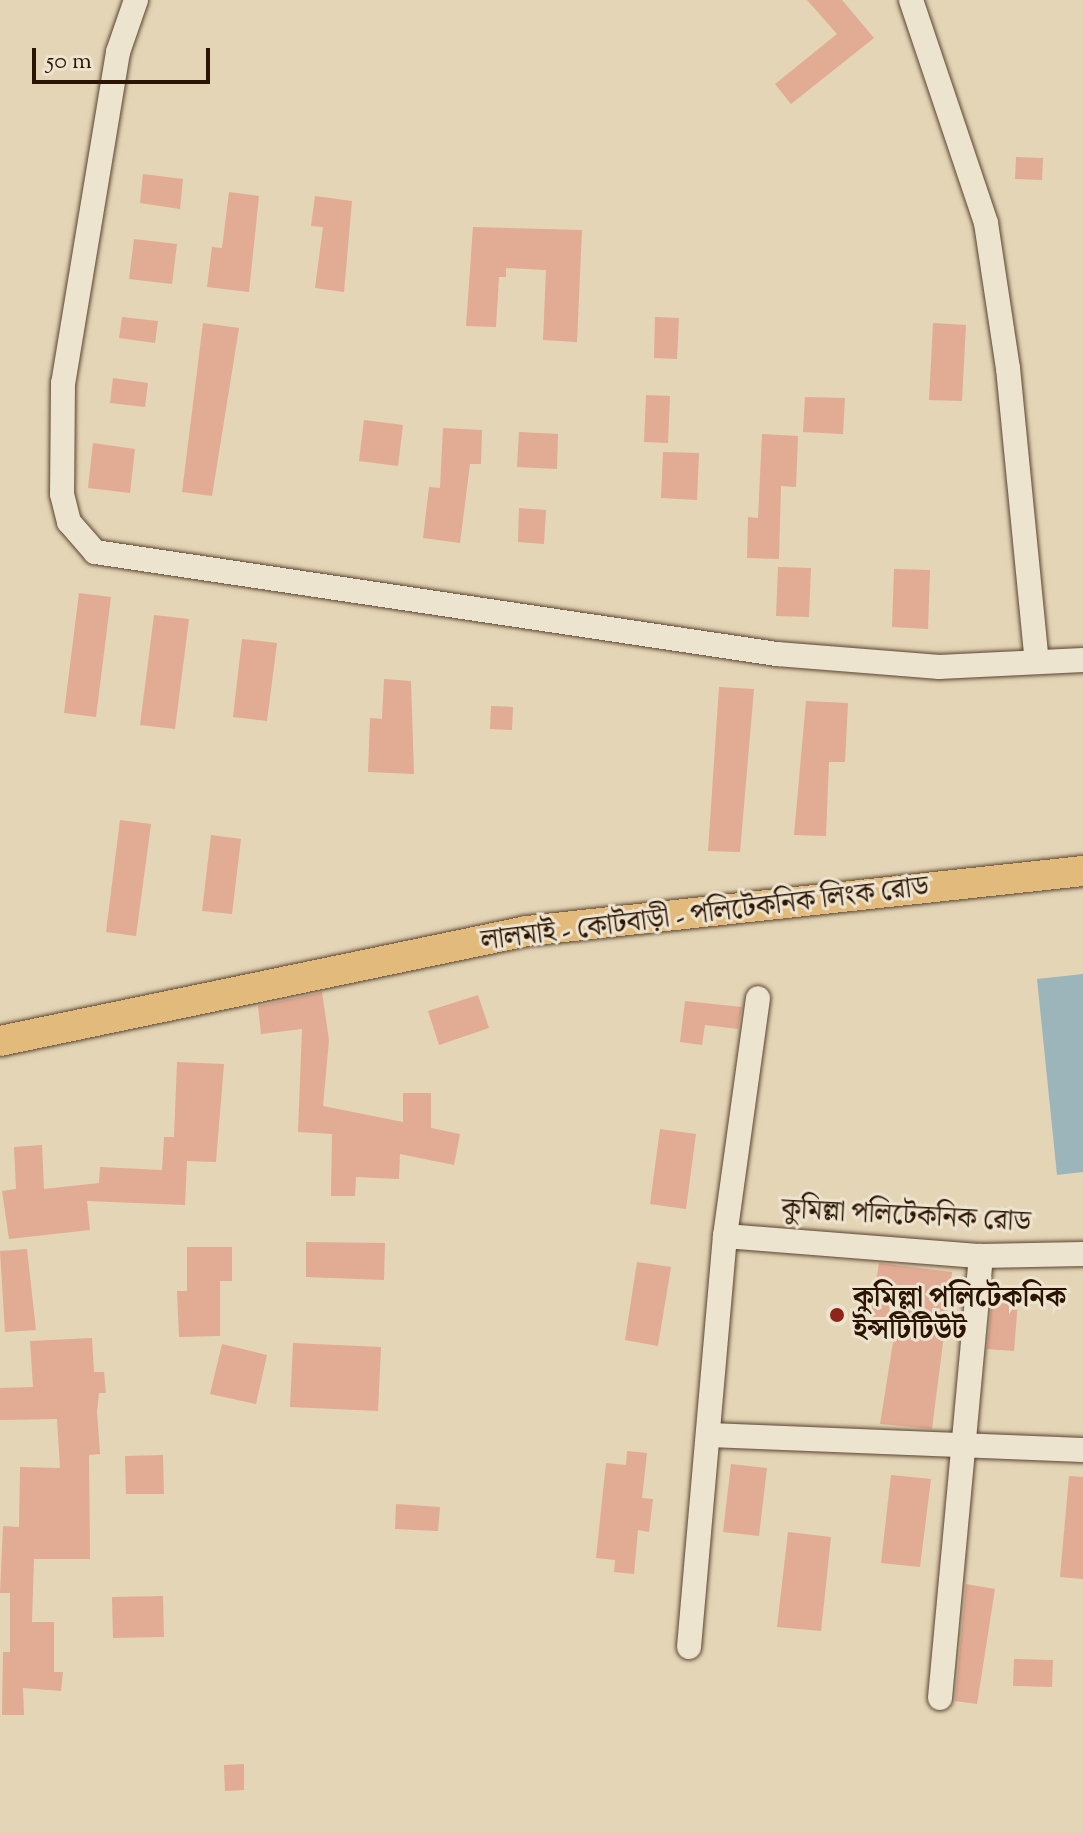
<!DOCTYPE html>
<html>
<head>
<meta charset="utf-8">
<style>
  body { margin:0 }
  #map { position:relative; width:1083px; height:1833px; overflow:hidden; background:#e4d5b6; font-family:"Sorts Mill Goudy","Noto Serif Bengali",serif }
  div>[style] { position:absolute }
  .water>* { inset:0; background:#9bb5ba }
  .building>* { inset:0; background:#e2ab93 }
  .roads { filter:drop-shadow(0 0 2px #5a442f) drop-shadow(0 0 2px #5a442f) }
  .minor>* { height:24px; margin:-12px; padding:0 12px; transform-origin:12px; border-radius:12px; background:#ede4d0 }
  .major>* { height:30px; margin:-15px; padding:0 15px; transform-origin:15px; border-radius:15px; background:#e2ba7b }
  .dots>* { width:22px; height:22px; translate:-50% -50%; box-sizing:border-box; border:4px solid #ede4d0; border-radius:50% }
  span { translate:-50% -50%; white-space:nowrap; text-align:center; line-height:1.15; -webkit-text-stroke:6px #ede4d0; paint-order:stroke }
  .street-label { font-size:28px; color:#2c1402 }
  .poi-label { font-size:28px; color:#2c1402; font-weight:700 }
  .left { translate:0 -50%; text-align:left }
  .scale { position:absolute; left:32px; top:48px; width:178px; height:36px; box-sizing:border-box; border:4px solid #2c1402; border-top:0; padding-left:10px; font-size:24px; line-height:28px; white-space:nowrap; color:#2c1402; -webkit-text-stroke:6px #ede4d0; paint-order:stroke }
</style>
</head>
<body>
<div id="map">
  <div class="water">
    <i style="clip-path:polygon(1083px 974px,1083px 1172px,1057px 1175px,1037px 979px)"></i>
  </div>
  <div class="building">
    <i style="clip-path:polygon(807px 0,842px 0,874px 38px,791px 104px,775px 84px,837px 34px)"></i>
    <i style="clip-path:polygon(1016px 157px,1043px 158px,1042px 180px,1015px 179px)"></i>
    <i style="clip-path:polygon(143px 174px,183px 179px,180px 209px,140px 203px)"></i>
    <i style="clip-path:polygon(229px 192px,259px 196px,249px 292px,207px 287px,212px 247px,222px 248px)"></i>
    <i style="clip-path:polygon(315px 196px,352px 201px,344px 292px,315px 288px,323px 227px,311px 226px)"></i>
    <i style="clip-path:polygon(473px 227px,582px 230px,577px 342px,543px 340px,546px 270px,506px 268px,506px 277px,499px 277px,496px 327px,466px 326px)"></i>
    <i style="clip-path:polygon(134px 239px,177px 244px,172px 284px,129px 279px)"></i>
    <i style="clip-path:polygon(122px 317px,158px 321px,155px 343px,119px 338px)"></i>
    <i style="clip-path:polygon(655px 317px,679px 318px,677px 359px,654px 358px)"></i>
    <i style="clip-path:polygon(203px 323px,239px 328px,212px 496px,182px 492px)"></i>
    <i style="clip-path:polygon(933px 323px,966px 325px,962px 401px,929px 400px)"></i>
    <i style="clip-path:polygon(113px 378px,148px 383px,145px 407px,110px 403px)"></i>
    <i style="clip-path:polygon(646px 395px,670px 396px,668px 443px,644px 442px)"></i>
    <i style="clip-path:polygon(805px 397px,845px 398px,843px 434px,803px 432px)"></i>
    <i style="clip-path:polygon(364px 420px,403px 425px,398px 466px,359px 461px)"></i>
    <i style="clip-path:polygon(443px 428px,482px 430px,481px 464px,470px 464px,460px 543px,423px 538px,429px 487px,440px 488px)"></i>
    <i style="clip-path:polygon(519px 432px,558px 434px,557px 469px,517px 467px)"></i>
    <i style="clip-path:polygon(762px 434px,798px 436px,796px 487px,781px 486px,779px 559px,747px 558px,748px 517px,758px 518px)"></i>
    <i style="clip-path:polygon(93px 443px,135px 449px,130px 493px,88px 488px)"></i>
    <i style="clip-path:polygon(663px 452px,699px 453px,697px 500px,661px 498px)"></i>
    <i style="clip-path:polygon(519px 508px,546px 510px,544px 544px,518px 542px)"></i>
    <i style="clip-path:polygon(778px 567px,811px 568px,809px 617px,776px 616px)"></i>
    <i style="clip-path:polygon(894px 569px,930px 570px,928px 629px,892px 627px)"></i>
    <i style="clip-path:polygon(79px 593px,111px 597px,96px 717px,64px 713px)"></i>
    <i style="clip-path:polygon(154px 615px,189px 619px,175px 729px,140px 725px)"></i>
    <i style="clip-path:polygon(242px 639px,277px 643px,267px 721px,233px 717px)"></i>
    <i style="clip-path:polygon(384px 679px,411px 681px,414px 774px,368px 772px,370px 718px,382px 719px)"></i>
    <i style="clip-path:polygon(719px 687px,754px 689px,740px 852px,708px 851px)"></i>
    <i style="clip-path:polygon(806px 701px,848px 703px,845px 762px,829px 762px,826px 836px,794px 835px)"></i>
    <i style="clip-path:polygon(491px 706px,513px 707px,512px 730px,490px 729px)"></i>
    <i style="clip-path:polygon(120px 820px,151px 824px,136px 936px,106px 932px)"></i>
    <i style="clip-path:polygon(211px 835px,241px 839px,232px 914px,202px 911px)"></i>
    <i style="clip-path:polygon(322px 992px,329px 1040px,323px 1106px,403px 1122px,403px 1093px,431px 1093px,431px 1128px,460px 1134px,454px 1165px,400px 1154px,399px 1179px,356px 1177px,355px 1196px,331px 1196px,332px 1134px,298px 1132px,302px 1029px,261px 1034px,258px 1006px)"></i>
    <i style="clip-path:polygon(478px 995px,489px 1028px,439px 1045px,428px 1011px)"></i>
    <i style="clip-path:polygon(685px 1001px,742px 1007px,738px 1029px,705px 1025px,702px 1045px,680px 1042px)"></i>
    <i style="clip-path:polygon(177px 1062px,224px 1064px,216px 1162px,187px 1161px,185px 1205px,87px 1201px,90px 1230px,9px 1239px,2px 1191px,16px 1189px,14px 1147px,42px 1145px,44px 1189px,99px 1183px,100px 1167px,162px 1170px,164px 1137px,174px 1137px)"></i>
    <i style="clip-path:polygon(660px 1129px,696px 1134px,686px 1209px,650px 1204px)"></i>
    <i style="clip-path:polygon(306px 1242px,385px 1243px,384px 1280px,306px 1277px)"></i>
    <i style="clip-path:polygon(187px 1247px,232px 1247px,232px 1281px,220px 1281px,220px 1336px,179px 1337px,177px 1291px,187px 1291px)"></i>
    <i style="clip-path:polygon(27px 1249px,36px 1330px,5px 1332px,0 1251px)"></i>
    <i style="clip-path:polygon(637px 1262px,671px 1267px,658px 1346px,625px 1340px)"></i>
    <i style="clip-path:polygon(879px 1263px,952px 1272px,932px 1429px,880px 1424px,895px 1330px,869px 1326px)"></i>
    <i style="clip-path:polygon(993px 1287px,1019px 1289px,1014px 1351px,987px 1349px)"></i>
    <i style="clip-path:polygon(92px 1338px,94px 1372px,104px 1372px,106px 1393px,99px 1393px,97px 1412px,100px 1454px,89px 1455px,90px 1559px,34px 1559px,32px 1622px,54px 1622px,54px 1672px,63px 1672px,61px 1691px,23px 1688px,24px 1715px,2px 1715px,3px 1652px,10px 1652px,10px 1593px,0 1593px,3px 1526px,19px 1527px,20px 1467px,60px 1468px,57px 1419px,0 1420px,0 1388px,33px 1387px,30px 1341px)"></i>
    <i style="clip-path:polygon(293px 1343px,381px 1347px,378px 1411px,290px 1407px)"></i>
    <i style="clip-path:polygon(222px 1344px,267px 1355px,256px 1404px,210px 1394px)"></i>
    <i style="clip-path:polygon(627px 1451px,647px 1453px,642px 1498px,653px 1499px,649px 1532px,638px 1530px,634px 1574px,614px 1572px,615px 1560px,596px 1558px,606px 1463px,626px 1465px)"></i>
    <i style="clip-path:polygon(163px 1455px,164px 1494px,126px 1494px,125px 1456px)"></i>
    <i style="clip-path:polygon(731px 1464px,767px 1468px,759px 1536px,723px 1532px)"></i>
    <i style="clip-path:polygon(891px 1475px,931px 1479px,920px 1567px,881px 1563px)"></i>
    <i style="clip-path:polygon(1069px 1476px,1083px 1477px,1083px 1579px,1060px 1577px)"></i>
    <i style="clip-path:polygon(396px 1504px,440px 1507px,438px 1531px,395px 1529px)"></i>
    <i style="clip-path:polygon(788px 1532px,831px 1537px,821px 1631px,777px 1627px)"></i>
    <i style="clip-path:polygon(966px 1584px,995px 1589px,977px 1704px,955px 1701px)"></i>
    <i style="clip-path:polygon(163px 1596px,164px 1637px,113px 1638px,112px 1597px)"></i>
    <i style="clip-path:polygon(1014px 1659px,1053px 1660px,1052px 1687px,1013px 1686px)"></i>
    <i style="clip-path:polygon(244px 1764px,244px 1790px,225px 1791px,224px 1765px)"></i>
  </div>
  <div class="roads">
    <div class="minor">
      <i style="left:136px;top:0;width:55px;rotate:109.1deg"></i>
      <i style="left:118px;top:52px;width:336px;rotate:99.4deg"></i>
      <i style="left:63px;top:383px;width:111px;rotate:90.5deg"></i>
      <i style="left:62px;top:494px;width:29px;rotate:76deg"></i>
      <i style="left:69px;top:522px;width:40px;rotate:49deg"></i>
      <i style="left:95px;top:552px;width:690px;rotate:8.51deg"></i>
      <i style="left:777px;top:654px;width:163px;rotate:4.6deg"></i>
      <i style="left:939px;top:667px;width:144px;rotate:-2.8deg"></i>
      <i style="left:911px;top:0;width:235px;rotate:71.4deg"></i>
      <i style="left:986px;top:223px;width:147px;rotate:81.4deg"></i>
      <i style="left:1008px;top:368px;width:295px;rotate:84.4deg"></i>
      <i style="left:725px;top:1236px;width:257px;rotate:4.5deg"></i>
      <i style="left:981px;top:1256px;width:102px;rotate:-1.1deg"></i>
      <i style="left:709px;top:1435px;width:374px;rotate:2.3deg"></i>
      <i style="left:689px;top:1647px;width:413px;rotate:-85deg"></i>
      <i style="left:725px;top:1236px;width:240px;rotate:-82.1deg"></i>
      <i style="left:940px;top:1698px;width:444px;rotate:-84.7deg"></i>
    </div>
    <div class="major">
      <i style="left:0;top:1041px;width:538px;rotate:-11.79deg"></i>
      <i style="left:527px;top:931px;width:559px;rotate:-6.16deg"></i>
    </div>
  </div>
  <div class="dots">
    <i style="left:837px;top:1315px;background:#8f2418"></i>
  </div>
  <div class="street-label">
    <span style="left:705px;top:915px;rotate:-7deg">লালমাই - কোটবাড়ী - পলিটেকনিক লিংক রোড</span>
    <span style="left:906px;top:1217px;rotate:3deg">কুমিল্লা পলিটেকনিক রোড</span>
  </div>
  <div class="poi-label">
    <span class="left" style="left:853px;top:1315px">কুমিল্লা পলিটেকনিক<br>ইন্সটিটিউট</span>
  </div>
  <div class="scale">50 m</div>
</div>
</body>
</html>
